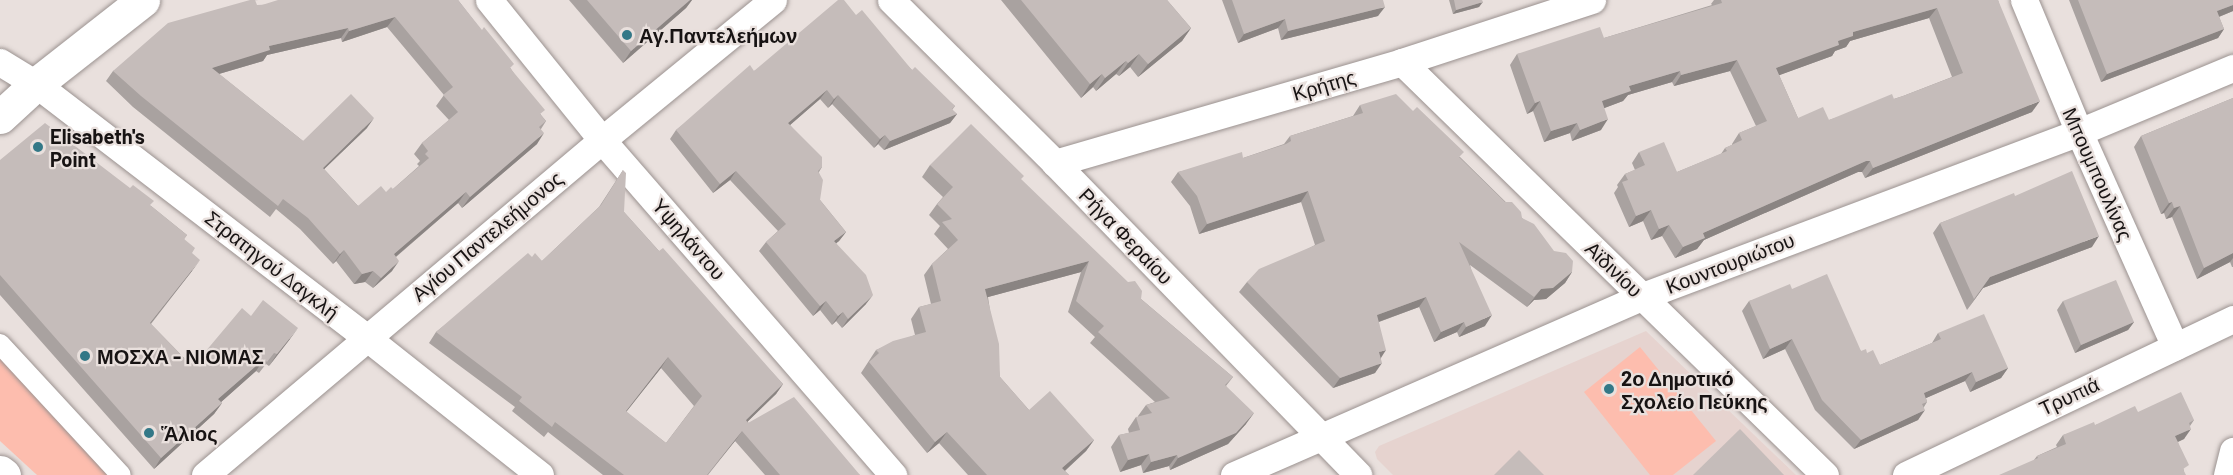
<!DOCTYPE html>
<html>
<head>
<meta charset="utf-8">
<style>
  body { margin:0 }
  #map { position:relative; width:2233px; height:475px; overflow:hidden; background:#e9e0dd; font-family:Barlow,sans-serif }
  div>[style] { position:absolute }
  .built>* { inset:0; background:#e6d3cf }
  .green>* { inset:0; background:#fdbdae }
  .roads { filter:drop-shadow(0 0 2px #9b9290) drop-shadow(0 0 2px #9b9290) }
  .pedestrian>* { height:20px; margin:-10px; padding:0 10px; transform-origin:10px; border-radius:10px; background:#fff }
  .minor>* { height:27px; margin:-13.5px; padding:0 13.5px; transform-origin:13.5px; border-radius:13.5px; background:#fff }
  .tertiary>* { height:33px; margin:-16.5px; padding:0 16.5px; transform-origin:16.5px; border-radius:16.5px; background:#fff }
  .secondary>* { height:33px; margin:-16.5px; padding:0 16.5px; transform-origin:16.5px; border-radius:16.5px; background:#fff }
  .wall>* { inset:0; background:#a9a2a0 }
  .shaded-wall>* { inset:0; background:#8a8482 }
  .building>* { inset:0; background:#c5bcba }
  .dots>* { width:16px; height:16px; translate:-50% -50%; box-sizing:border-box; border:3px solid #e9e0dd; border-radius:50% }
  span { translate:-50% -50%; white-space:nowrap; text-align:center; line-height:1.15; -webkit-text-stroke:4.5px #e9e0dd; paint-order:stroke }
  .poi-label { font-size:20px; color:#171313; font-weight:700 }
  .left { translate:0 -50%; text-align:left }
  .street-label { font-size:20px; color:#171313 }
</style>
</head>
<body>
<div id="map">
  <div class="built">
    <i style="clip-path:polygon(1646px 331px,1796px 475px,1393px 475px,1377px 459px,1375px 452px,1379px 446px)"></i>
  </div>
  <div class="green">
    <i style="clip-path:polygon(1640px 347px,1716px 441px,1673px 475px,1650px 475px,1584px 392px)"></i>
    <i style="clip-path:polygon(0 357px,110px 475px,37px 475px,0 441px)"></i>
  </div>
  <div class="roads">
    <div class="pedestrian">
      <i style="left:0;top:344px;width:178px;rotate:47.3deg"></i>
    </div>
    <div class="minor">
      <i style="left:489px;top:0;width:180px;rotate:51.1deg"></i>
      <i style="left:602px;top:140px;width:444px;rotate:49deg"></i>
      <i style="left:891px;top:0;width:231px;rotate:44.8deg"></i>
      <i style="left:1055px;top:163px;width:435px;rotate:45.8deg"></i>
      <i style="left:2024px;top:0;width:143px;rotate:67.4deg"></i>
      <i style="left:2079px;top:132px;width:235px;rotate:65.9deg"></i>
      <i style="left:0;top:62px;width:42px;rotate:31.4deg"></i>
      <i style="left:36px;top:84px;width:416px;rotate:37.5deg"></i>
      <i style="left:366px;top:337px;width:222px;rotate:38.4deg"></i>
      <i style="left:1402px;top:62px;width:591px;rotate:44.31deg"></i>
      <i style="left:1055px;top:163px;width:361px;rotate:-16.2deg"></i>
      <i style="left:1402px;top:62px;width:200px;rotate:-18.1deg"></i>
      <i style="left:205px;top:475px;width:519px;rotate:-40.16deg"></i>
      <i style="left:602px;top:140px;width:221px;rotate:-39.3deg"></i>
      <i style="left:1234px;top:475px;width:446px;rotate:-23.6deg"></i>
      <i style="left:1643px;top:296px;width:466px;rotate:-20.6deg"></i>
      <i style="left:2079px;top:132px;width:167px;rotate:-22.6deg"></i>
      <i style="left:1906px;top:475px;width:362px;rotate:-25.5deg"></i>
      <i style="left:2227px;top:475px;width:25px;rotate:-76deg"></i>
    </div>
    <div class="tertiary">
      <i style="left:0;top:117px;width:49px;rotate:-42.5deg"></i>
      <i style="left:36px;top:84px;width:136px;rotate:-38.1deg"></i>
    </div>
    <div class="secondary">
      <i style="left:0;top:472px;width:5px;rotate:37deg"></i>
    </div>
  </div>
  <div class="wall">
    <i style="clip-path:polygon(evenodd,458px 0,511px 69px,541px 115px,546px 121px,541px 129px,537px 144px,462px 208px,458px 203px,396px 257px,392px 271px,373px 288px,365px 282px,354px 284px,336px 261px,333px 264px,300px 229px,276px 209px,270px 217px,133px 107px,106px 81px,113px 71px,257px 5px,458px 0,387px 27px,444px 95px,436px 106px,449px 120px,422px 143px,414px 154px,420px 161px,417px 164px,419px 166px,393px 189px,358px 206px,324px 169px,367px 128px,303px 141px,219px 74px,263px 61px,267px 55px,341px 38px,342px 42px,387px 27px)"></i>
    <i style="clip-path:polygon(569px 0,692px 0,686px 8px,623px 63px)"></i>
    <i style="clip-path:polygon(1001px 0,1167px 0,1191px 28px,1182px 41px,1138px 77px,1130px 67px,1119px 76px,1116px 74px,1096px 91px,1093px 87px,1081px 98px)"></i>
    <i style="clip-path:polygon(1222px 0,1383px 0,1378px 16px,1281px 40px,1278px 28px,1238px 43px)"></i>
    <i style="clip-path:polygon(1449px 0,1482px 0,1479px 7px,1453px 14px)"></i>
    <i style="clip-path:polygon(evenodd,1714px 0,1998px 0,2032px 112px,1865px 178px,1862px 172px,1858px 172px,1704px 240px,1697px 249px,1675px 258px,1662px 236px,1651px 240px,1643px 221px,1629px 227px,1614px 193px,1618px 187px,1617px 185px,1625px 174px,1635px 170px,1632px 163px,1639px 152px,1677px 172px,1721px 154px,1725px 148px,1732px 145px,1732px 144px,1739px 133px,1756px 126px,1730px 71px,1674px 86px,1672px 82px,1628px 95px,1623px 101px,1604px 108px,1601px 130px,1572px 141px,1570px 133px,1544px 142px,1533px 111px,1527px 114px,1510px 65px,1517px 54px,1604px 38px,1712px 5px,1711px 4px,1714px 0,1929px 18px,1952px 77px,1903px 96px,1829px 120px,1798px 118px,1779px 75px,1832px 56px,1835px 51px,1846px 47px,1850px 41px,1929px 18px)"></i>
    <i style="clip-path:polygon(2069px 0,2233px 0,2233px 11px,2219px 17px,2224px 29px,2218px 38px,2101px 82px)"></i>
    <i style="clip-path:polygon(856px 15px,912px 70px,955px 106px,952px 110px,957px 114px,950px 123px,884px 150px,878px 144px,874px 148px,832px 104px,828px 108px,820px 99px,790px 125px,822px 167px,819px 172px,820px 200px,846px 232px,839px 241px,836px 243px,866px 304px,842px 328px,836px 321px,832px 325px,820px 310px,813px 316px,759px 251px,766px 242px,778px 231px,730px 180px,713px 193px,670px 139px,676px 130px,754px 71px)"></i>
    <i style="clip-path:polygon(2233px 98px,2233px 267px,2232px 267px,2230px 262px,2197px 279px,2172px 217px,2166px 219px,2164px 213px,2161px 214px,2134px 147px,2141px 136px)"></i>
    <i style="clip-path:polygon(1360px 105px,1460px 157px,1522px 218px,1572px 272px,1565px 283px,1546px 299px,1534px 300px,1527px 307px,1470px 265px,1485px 326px,1459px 337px,1457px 332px,1434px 342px,1419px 307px,1379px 322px,1381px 358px,1375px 373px,1333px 388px,1239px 292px,1247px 282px,1315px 245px,1301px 202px,1199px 234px,1190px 206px,1171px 182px,1178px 172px,1243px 158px,1284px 144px,1290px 136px,1353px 116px)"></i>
    <i style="clip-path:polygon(0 160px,151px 206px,187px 235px,184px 239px,192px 253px,192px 271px,151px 324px,189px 363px,200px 358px,251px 316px,290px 339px,269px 366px,266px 364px,259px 373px,256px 371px,221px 402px,222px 403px,214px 414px,154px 469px,0 295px)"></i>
    <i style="clip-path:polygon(930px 165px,1021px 180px,1141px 299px,1233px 377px,1226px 386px,1246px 424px,1228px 444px,1170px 470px,1169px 466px,1143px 473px,1141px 465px,1120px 472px,1111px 447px,1119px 435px,1129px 433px,1128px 429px,1136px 417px,1138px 417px,1138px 416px,1146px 405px,1155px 402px,1090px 343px,1095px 337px,1068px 312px,1081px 272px,988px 297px,1000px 377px,1029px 410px,1094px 440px,1086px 451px,1065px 471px,1069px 475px,968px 475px,939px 443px,927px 453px,861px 373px,876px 350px,915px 335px,911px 319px,919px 307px,931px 304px,924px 275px,932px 264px,948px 249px,934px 234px,940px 226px,929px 215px,937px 204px,943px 197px,922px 177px)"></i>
    <i style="clip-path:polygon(evenodd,623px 170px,624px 212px,659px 251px,783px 384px,776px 394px,747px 422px,860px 475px,765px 475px,735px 441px,708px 475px,603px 475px,548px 432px,544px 437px,512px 411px,515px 407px,429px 343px,436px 332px,532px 257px,542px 261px,599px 207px,623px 170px,661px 368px,694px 406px,666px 443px,626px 412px,661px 368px)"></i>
    <i style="clip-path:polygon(2015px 196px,2092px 247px,1983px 288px,1967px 310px,1933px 233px,1940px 223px)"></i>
    <i style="clip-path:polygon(1792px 289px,1861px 351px,1867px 353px,1880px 365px,1932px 343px,1938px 333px,2008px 368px,2001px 378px,1970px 392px,1965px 381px,1926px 398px,1927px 402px,1924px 407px,1918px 420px,1854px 449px,1815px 410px,1785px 349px,1763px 359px,1742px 311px,1749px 301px)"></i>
    <i style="clip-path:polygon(2063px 301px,2134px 322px,2128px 330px,2075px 353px,2057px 310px)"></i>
    <i style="clip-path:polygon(2138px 412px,2194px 420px,2190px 426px,2184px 439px,2178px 442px,2184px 472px,2034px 460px,2037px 456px,2057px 447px,2056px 445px,2063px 435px)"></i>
  </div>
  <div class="shaded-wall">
    <i style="clip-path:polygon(690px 0,692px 0,686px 8px,623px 63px,631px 51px)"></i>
    <i style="clip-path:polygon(1483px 2px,1479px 7px,1453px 14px,1456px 10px)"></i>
    <i style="clip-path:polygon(2233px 5px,2233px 11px,2211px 20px,2217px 11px)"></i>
    <i style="clip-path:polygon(1385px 7px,1378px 16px,1281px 40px,1288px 31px)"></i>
    <i style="clip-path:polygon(1937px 8px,1929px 18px,1850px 41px,1846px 47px,1835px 51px,1832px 56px,1769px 79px,1776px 68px,1838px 41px,1853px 32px)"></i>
    <i style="clip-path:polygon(395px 17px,387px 27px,342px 42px,349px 31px)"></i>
    <i style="clip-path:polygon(1285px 19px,1278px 28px,1238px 43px,1244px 34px)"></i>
    <i style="clip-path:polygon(348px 28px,341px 38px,267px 55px,263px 61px,205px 78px,212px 68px,269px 46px)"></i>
    <i style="clip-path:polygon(1191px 28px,1182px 41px,1138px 77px,1148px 64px)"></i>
    <i style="clip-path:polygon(2224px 29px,2218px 38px,2101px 82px,2107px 74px)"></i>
    <i style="clip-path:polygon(1139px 54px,1130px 67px,1119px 76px,1128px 63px)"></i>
    <i style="clip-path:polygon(1737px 60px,1730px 71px,1674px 86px,1681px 75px)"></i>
    <i style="clip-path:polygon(1126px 61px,1116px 74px,1096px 91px,1105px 78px)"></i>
    <i style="clip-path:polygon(1680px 71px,1672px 82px,1628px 95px,1623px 101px,1594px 112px,1602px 101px,1629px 86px)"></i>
    <i style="clip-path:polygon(1102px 74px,1093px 87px,1081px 98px,1090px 84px)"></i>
    <i style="clip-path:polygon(827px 90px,820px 99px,782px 132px,788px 123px)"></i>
    <i style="clip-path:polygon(838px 95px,832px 104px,828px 108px,834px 99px)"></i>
    <i style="clip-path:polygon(1540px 101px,1533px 111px,1527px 114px,1535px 103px)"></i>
    <i style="clip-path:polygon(2040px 101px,2032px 112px,1865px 178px,1873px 168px)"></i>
    <i style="clip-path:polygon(957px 114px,950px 123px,884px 150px,890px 141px)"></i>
    <i style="clip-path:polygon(374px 118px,367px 128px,315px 178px,323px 168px)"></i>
    <i style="clip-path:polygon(1608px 119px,1601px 130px,1572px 141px,1580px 130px)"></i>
    <i style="clip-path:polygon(1577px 123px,1570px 133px,1544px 142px,1551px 131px)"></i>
    <i style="clip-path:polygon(544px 133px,537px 144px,462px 208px,470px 197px)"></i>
    <i style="clip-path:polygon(885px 135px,878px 144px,874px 148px,880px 139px)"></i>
    <i style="clip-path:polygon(1866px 161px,1870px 161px,1862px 172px,1858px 172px,1704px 240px,1697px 249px,1675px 258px,1683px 247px,1703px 233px)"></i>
    <i style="clip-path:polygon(736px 171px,730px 180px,713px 193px,720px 184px)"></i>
    <i style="clip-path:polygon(1308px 191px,1301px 202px,1199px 234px,1207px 224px)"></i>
    <i style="clip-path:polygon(466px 192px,458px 203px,386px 265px,394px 254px)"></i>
    <i style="clip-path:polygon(2172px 202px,2164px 213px,2161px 214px,2169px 203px)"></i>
    <i style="clip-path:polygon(2180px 206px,2172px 217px,2166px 219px,2174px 208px)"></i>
    <i style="clip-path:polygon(1651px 210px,1643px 221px,1629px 227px,1636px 216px)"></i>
    <i style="clip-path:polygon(1669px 225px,1662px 236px,1651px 240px,1659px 229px)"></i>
    <i style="clip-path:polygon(846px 232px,839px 241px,828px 250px,834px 241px)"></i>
    <i style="clip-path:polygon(2099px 236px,2092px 247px,1983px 288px,1967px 310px,1990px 277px)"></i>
    <i style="clip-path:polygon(344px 250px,336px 261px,333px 264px,340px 254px)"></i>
    <i style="clip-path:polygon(2233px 253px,2233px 258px,2230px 262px,2197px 279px,2204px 268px)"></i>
    <i style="clip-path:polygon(200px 260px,192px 271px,142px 334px,150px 323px)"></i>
    <i style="clip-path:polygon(399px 261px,392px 271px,373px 288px,381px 278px)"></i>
    <i style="clip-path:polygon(1089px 261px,1081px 272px,977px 300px,985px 289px)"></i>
    <i style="clip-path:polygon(373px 271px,365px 282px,354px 284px,362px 274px)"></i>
    <i style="clip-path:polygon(1572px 272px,1565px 283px,1546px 299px,1534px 300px,1527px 307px,1541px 289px)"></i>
    <i style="clip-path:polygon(873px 295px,866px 304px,842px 328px,848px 319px)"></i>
    <i style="clip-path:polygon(1426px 297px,1419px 307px,1370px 325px,1377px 315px)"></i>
    <i style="clip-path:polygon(826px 301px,820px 310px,813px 316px,820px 306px)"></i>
    <i style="clip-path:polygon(843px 312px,836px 321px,832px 325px,838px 316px)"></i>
    <i style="clip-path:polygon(1492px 315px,1485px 326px,1459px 337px,1466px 327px)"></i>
    <i style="clip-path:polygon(1464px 322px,1457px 332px,1434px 342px,1441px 332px)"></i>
    <i style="clip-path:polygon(2134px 322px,2128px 330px,2075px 353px,2081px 345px)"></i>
    <i style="clip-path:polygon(298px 328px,290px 339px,269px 366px,277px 354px)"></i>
    <i style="clip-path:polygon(1792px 339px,1785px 349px,1763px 359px,1770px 349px)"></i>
    <i style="clip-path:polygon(1386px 350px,1379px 361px,1379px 352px)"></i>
    <i style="clip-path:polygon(668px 357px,661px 368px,619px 421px,626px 411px)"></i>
    <i style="clip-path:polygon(264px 359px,256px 371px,211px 411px,218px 399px)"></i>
    <i style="clip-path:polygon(1382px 363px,1375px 373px,1333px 388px,1340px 378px)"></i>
    <i style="clip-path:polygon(2008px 368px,2001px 378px,1970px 392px,1976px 382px)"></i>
    <i style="clip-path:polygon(1972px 372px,1965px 381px,1917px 402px,1924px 393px)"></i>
    <i style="clip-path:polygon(783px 384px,776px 394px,739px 430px,746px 420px)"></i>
    <i style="clip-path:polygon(222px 403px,214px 414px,154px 469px,161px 458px)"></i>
    <i style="clip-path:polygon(1925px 410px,1918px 420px,1854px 449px,1861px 440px)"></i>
    <i style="clip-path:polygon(1254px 413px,1246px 424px,1228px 444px,1170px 470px,1178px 458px)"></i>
    <i style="clip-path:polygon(2191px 429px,2184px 439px,2168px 446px,2175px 436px)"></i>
    <i style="clip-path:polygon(742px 431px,735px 441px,707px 475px)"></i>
    <i style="clip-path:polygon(947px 432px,939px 443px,927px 453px,935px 442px)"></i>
    <i style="clip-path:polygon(1094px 440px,1086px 451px,1060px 475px,1062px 468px)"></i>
    <i style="clip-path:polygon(1149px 454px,1141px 465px,1120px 472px,1128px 460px)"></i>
    <i style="clip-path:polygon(1177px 455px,1169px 466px,1143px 473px,1151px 462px)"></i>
  </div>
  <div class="building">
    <i style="clip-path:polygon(evenodd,250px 0,255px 0,257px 5px,262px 5px,278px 0,458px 0,482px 30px,484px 27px,514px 64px,510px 68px,545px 110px,540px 114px,546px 121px,539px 127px,544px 133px,470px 197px,466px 192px,394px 254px,399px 261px,381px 278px,373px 271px,362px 274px,344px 250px,340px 254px,308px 218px,283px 199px,278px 206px,141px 96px,113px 71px,168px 23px,250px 0,395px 17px,453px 87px,443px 95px,458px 112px,422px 143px,428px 151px,425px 154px,429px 158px,393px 189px,391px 187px,386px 192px,381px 186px,358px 206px,323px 168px,374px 118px,351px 94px,303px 141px,212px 68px,270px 50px,269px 46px,348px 28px,349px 31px,395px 17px)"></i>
    <i style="clip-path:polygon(587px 0,690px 0,631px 51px)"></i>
    <i style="clip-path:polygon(838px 0,844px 0,856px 15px,862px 10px,912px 70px,915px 67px,955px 106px,952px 109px,957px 114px,890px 141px,885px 135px,880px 139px,838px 95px,834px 99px,827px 90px,788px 123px,822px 157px,822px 167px,818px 171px,823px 180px,820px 200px,846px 232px,834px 241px,866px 275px,873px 295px,848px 319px,843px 312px,838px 316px,826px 301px,820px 306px,766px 242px,786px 224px,736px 171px,720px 184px,676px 130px,750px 65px,754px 71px)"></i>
    <i style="clip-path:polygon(1021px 0,1167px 0,1191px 28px,1148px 64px,1139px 54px,1128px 63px,1126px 61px,1105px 78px,1102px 74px,1090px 84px)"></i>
    <i style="clip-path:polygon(1232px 0,1383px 0,1385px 7px,1288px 31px,1285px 19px,1244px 34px)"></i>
    <i style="clip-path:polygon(1454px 0,1482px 0,1483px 2px,1456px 10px)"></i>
    <i style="clip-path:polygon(evenodd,1721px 0,1998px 0,2040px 101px,1873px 168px,1870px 161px,1866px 161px,1703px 233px,1705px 238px,1683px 247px,1669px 225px,1659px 229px,1651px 210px,1636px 216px,1622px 182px,1628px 180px,1625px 174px,1645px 165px,1639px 152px,1664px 142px,1677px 172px,1727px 151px,1725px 148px,1742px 140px,1739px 133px,1767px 121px,1737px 60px,1681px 75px,1680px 71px,1629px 86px,1631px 91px,1602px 101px,1608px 119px,1580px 130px,1577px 123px,1551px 131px,1540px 101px,1535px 103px,1517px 54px,1600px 27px,1604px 38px,1722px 3px,1721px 0,1937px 8px,1963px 73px,1903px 96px,1894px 99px,1892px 94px,1829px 120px,1823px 107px,1798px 118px,1776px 68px,1839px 45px,1838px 41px,1853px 36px,1853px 32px,1937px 8px)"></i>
    <i style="clip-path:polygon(2078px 0,2233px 0,2233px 5px,2217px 11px,2224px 29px,2107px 74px)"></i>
    <i style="clip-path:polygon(1396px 94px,1413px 111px,1417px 107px,1464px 152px,1459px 157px,1505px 202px,1512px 202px,1521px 212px,1522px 218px,1534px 224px,1554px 251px,1566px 253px,1573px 261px,1572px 272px,1553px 288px,1541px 289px,1534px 297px,1459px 242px,1492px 315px,1466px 327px,1464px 322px,1441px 332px,1426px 297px,1377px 315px,1386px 350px,1379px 352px,1382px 363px,1340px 378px,1247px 282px,1259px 269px,1325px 241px,1308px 191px,1207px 224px,1197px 196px,1178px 172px,1242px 152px,1243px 158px,1286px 144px,1291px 141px,1290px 136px,1363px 113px,1360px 105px)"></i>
    <i style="clip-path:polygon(2233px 98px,2233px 253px,2204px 268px,2180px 206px,2174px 208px,2172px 202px,2169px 203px,2141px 136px)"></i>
    <i style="clip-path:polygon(45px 123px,130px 188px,133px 185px,154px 201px,150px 205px,187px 235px,184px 239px,195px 248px,192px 253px,200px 260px,150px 323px,189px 363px,197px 355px,200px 358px,242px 308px,251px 316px,263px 300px,298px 328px,277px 354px,274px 353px,267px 362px,264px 359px,218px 399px,222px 403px,161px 458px,0 275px,0 160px)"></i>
    <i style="clip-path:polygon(971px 124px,1024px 176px,1021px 179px,1102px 257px,1128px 282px,1135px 281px,1142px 291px,1141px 299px,1233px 377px,1225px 385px,1254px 413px,1236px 433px,1178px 458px,1177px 455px,1151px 462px,1149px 454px,1128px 460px,1119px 435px,1140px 430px,1136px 417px,1152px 413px,1146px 405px,1170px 398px,1098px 332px,1104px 326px,1076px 301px,1089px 261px,985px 289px,999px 344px,1000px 377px,1029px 410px,1050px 391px,1094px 440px,1062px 468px,1069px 475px,987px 475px,947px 432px,935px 442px,869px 362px,879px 353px,876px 350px,893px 341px,926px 332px,919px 307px,941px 301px,932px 264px,958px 240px,942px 222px,952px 219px,937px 204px,953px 187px,930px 165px)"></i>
    <i style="clip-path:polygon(evenodd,623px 170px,626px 173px,624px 212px,659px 251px,663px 248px,783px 384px,746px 420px,748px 423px,794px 397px,860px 475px,780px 475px,742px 431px,707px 475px,624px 475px,555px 422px,552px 427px,519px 401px,522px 397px,436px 332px,528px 253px,532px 257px,535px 253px,542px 261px,601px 205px,623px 170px,668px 357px,702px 396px,666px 443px,626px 411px,668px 357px)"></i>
    <i style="clip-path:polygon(2072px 171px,2099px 236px,1990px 277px,1974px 299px,1940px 223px,2014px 193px,2015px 196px)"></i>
    <i style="clip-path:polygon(1827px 274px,1861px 351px,1866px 349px,1867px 353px,1873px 350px,1880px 365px,1941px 339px,1938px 333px,1984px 314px,2008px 368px,1976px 382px,1972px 372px,1924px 393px,1927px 402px,1922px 404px,1925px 410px,1861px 440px,1822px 400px,1792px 339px,1770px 349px,1749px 301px,1790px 284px,1792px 289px)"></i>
    <i style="clip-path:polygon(2116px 280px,2134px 322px,2081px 345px,2063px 301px)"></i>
    <i style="clip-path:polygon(2181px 392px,2194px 420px,2189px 423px,2191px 429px,2175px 436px,2189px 465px,2183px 469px,2186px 475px,1999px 475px,2038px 458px,2037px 456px,2066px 444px,2063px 435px,2094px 422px,2095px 425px,2135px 406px,2138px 412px)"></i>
    <i style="clip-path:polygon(1740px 429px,1784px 475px,1693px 475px)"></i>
    <i style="clip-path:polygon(1519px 450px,1544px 475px,1494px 475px)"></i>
  </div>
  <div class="dots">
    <i style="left:627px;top:35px;background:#337887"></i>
    <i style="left:38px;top:147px;background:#337887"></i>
    <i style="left:85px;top:356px;background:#337887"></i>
    <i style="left:1609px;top:389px;background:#337887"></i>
    <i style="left:149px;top:433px;background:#337887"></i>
  </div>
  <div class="poi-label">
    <span class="left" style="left:639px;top:35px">Αγ.Παντελεήμων</span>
    <span class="left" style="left:50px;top:148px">Elisabeth's<br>Point</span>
    <span class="left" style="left:97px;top:356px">ΜΟΣΧΑ - ΝΙΟΜΑΣ</span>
    <span class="left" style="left:1621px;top:390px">2ο Δημοτικό<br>Σχολείο Πεύκης</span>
    <span class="left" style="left:161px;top:433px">Ἅλιος</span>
  </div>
  <div class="street-label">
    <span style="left:1324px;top:85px;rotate:-16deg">Κρήτης</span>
    <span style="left:2098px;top:174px;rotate:66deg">Μπουμπουλίνας</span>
    <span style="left:487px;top:236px;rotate:-40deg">Αγίου Παντελεήμονος</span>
    <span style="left:1126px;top:236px;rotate:46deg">Ρήγα Φεραίου</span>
    <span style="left:689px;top:239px;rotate:49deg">Υψηλάντου</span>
    <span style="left:1730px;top:263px;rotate:-21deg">Κουντουριώτου</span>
    <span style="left:272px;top:265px;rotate:38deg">Στρατηγού Δαγκλή</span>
    <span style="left:1614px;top:269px;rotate:44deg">Αϊδινίου</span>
    <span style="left:2069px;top:396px;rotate:-25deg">Τρυπιά</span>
  </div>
</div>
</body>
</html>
